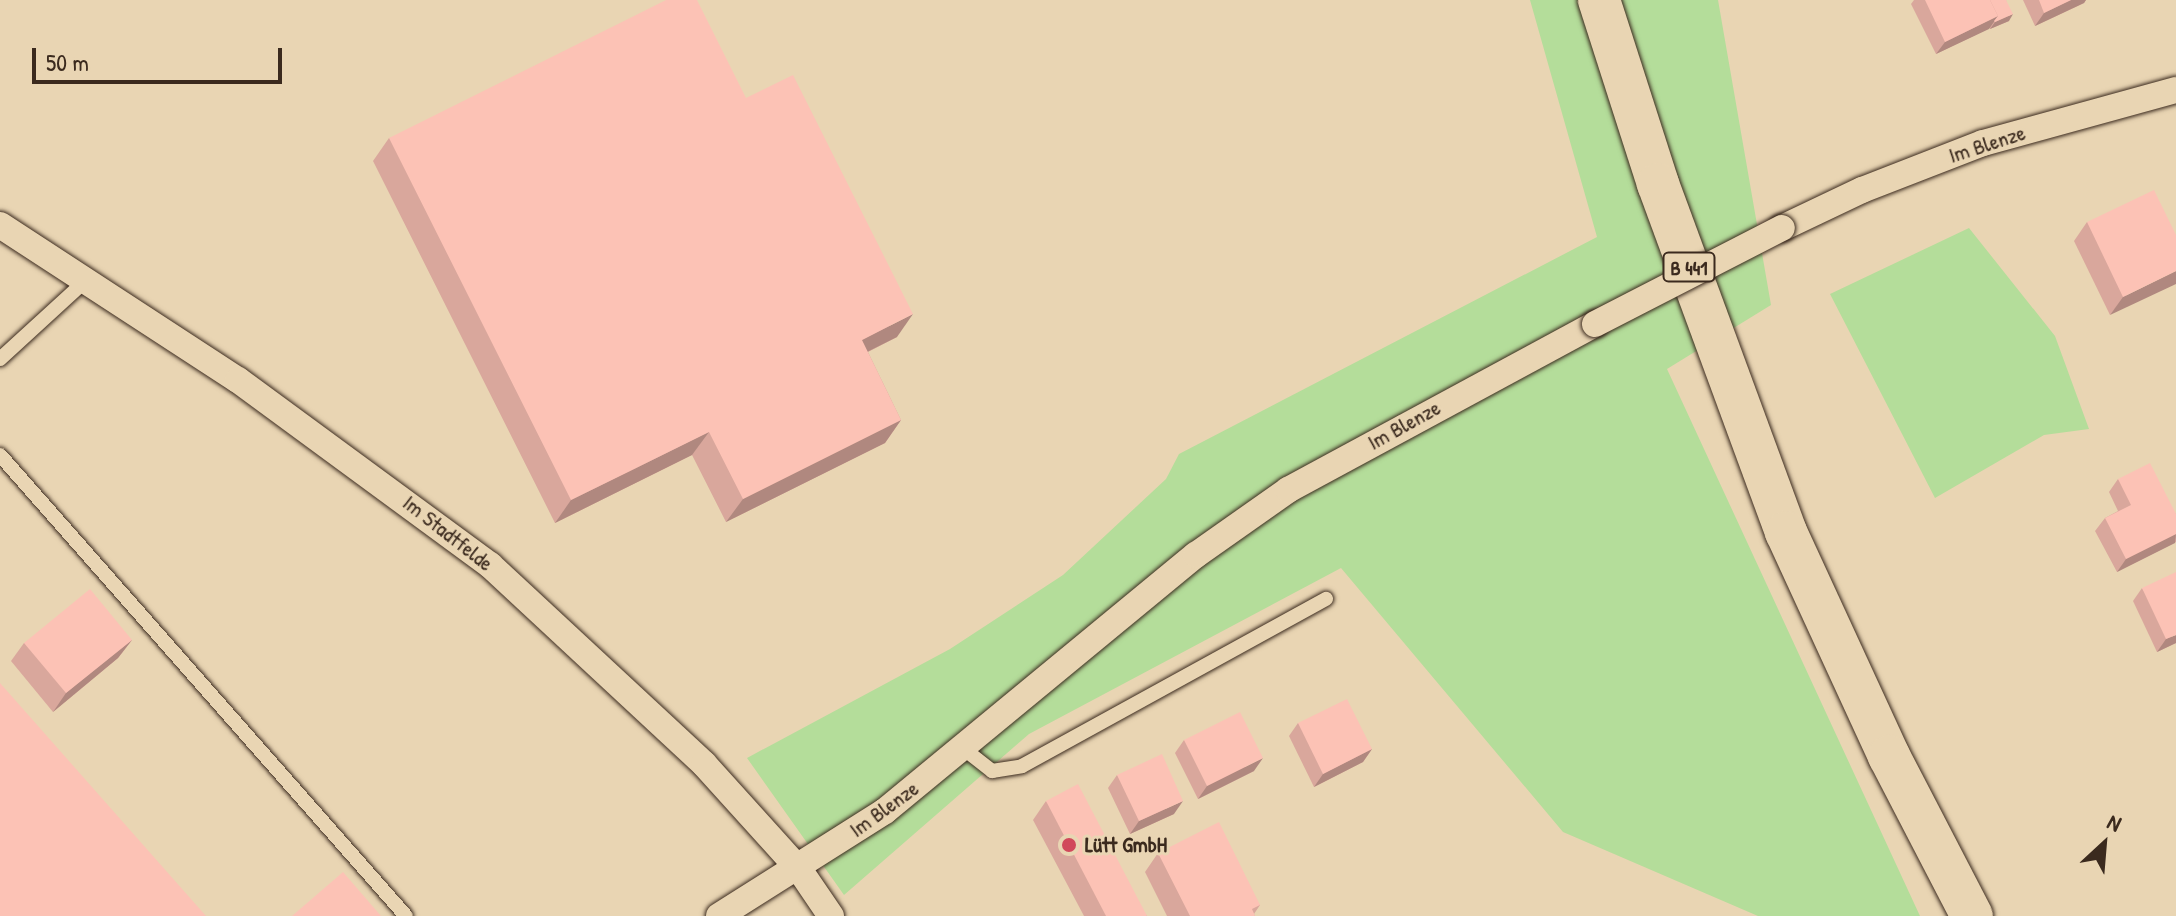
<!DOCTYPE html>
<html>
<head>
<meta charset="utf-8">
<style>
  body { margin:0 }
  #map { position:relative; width:2176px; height:916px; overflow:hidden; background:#e9d5b3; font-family:"Patrick Hand",sans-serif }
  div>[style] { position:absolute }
  .green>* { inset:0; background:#b4dd9a }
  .roads { filter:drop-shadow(0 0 2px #3b2a1e) drop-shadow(0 0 2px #3b2a1e) }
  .service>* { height:14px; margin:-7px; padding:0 7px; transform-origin:7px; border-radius:7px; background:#e9d5b3 }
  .minor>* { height:26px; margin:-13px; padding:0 13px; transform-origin:13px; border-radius:13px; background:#e9d5b3 }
  .primary>* { height:42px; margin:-21px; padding:0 21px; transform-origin:21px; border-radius:21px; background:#e9d5b3 }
  .bridges { filter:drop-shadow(0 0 2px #3b2a1e) drop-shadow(0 0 2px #3b2a1e) }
  .minor-bridge>* { height:26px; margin:-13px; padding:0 13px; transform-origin:13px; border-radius:13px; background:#e9d5b3 }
  .wall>* { inset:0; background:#d9a79c }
  .shaded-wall>* { inset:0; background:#b0887f }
  .building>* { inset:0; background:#fcc2b5 }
  .dots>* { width:22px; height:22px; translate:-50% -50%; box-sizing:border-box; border:4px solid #e9d5b3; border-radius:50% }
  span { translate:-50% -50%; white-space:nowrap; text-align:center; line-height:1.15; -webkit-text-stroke:6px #e9d5b3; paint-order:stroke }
  .shield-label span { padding:2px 6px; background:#e9d5b3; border:2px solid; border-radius:6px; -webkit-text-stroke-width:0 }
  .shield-label { font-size:20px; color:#3b2a1e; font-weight:700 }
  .street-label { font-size:22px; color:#3b2a1e }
  .poi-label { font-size:22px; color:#3b2a1e; font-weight:700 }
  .left { translate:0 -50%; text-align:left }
  .north { position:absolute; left:2064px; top:804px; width:80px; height:80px; -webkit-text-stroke:6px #e9d5b3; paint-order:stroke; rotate:26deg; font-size:22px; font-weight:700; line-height:32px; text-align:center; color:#3b2a1e }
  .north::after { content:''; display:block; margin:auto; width:28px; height:36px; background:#3b2a1e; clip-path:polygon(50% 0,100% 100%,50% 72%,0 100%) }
  .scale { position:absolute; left:32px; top:48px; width:250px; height:36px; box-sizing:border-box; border:4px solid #3b2a1e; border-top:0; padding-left:10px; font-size:24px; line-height:28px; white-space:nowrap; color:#3b2a1e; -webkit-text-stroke:6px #e9d5b3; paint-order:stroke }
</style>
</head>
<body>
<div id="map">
  <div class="green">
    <i style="clip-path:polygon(1530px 0,1718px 0,1771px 305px,1667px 369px,1920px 916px,1758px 916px,1563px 832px,1341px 568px,1029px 734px,844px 895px,747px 758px,950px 649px,1063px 575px,1166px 479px,1179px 454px,1597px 237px)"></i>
    <i style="clip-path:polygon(1969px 228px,2055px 336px,2089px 429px,2044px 435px,1935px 498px,1830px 294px)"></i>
  </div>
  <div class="roads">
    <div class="service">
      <i style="left:0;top:359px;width:115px;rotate:-42.5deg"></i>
      <i style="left:0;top:455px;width:614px;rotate:48.63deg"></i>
      <i style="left:964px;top:749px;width:36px;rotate:38deg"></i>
      <i style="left:992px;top:771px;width:30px;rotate:-9deg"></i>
      <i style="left:1022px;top:766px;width:347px;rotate:-28.8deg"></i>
    </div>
    <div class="minor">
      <i style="left:0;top:225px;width:284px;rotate:33.1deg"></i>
      <i style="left:238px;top:380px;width:313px;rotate:36.3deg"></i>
      <i style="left:490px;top:565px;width:292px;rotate:42.9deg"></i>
      <i style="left:704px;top:764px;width:142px;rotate:47.9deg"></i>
      <i style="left:799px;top:869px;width:57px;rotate:55.8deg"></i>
      <i style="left:1782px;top:228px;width:89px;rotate:-25.4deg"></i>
      <i style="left:1862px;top:190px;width:130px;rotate:-21.2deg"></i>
      <i style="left:1983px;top:143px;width:200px;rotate:-15.4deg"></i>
      <i style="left:719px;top:916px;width:196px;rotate:-32.3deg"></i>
      <i style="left:885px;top:811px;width:403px;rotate:-39.5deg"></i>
      <i style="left:1196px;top:555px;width:113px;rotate:-35.2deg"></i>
      <i style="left:1288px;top:490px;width:349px;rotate:-28.4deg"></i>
    </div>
    <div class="primary">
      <i style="left:1599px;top:0;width:193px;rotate:72.2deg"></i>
      <i style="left:1658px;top:184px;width:371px;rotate:69.8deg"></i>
      <i style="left:1786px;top:532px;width:247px;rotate:65.3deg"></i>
      <i style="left:1889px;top:756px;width:180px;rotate:62.6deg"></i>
    </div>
  </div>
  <div class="bridges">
    <div class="minor-bridge">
      <i style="left:1595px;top:324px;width:210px;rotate:-27.2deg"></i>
    </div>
  </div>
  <div class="wall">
    <i style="clip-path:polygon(1914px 0,2006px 0,2009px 21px,1990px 29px,1990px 28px,1936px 54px,1911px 4px)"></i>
    <i style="clip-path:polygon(2023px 0,2086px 0,2084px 3px,2035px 26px)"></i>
    <i style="clip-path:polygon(746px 98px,897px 337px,868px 352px,901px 420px,885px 443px,726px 522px,692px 455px,555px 523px,373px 161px,389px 138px)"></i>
    <i style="clip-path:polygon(2087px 222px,2176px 235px,2110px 315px,2074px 241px)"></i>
    <i style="clip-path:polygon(2118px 479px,2176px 514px,2176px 542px,2117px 572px,2095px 531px,2105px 518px,2118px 511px,2109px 492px)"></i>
    <i style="clip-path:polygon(2142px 588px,2176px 643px,2157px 652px,2133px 601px)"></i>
    <i style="clip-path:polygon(132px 640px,118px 658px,53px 712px,11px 661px,24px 643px)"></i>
    <i style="clip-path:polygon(1298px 723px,1372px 749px,1363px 762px,1314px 787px,1289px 736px)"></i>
    <i style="clip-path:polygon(1184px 740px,1254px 771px,1198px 799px,1175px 753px)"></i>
    <i style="clip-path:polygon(1117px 775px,1174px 814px,1130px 834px,1108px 788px)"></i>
    <i style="clip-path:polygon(1046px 801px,1147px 916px,1084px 916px,1033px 820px)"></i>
    <i style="clip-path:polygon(1158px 853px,1260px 905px,1254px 914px,1255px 916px,1167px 916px,1145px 872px)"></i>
  </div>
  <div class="shaded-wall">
    <i style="clip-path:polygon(2071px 0,2086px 0,2084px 3px,2035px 26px,2044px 13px)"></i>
    <i style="clip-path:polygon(2013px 14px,2009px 21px,1990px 29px,1995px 22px)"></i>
    <i style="clip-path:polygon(1998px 16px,1989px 29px,1936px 54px,1945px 42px)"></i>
    <i style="clip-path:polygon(2176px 271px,2176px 284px,2110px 315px,2123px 297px)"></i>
    <i style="clip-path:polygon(913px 314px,897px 337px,845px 363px,862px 340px)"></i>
    <i style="clip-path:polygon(901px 420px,885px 443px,726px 522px,743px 499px)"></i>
    <i style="clip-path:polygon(709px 432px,692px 455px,555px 523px,571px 500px)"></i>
    <i style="clip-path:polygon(2176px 534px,2175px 543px,2117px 572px,2126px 559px)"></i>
    <i style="clip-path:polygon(2176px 635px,2176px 643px,2157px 652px,2166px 639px)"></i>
    <i style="clip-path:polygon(132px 640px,118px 658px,53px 712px,66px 693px)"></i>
    <i style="clip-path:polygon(1372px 749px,1363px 762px,1314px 787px,1323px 774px)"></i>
    <i style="clip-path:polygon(1263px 758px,1254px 771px,1198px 799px,1207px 786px)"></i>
    <i style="clip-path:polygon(1183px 801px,1174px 814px,1130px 834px,1139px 821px)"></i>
  </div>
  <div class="building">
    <i style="clip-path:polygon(666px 0,697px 0,746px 98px,793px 75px,913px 314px,862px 340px,901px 420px,743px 499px,709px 432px,571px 500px,389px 138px)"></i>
    <i style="clip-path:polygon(1925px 0,1990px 0,1998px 16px,1945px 42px)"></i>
    <i style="clip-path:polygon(1990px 0,2006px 0,2013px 14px,1995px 22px,1994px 21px,1998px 16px)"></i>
    <i style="clip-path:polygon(2039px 0,2071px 0,2044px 13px)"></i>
    <i style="clip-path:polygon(2154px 190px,2176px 235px,2176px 271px,2123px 297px,2087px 222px)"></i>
    <i style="clip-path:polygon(2150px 463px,2176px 514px,2176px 534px,2126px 559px,2105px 518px,2131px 505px,2118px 479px)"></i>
    <i style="clip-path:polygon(2176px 572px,2176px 635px,2166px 639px,2142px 588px)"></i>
    <i style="clip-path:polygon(90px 589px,132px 640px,66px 693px,24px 643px)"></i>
    <i style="clip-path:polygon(0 683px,206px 916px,0 916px)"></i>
    <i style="clip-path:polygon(1347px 699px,1372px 749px,1323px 774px,1298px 723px)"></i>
    <i style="clip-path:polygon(1240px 712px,1263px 758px,1207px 786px,1184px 740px)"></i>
    <i style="clip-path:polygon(1162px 754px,1183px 801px,1139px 821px,1117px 775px)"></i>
    <i style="clip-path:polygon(1078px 784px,1147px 916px,1106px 916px,1046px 801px)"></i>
    <i style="clip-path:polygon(1219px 822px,1260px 905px,1252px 909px,1255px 916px,1190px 916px,1158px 853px)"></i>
    <i style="clip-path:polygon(343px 872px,381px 916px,292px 916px)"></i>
  </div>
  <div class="dots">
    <i style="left:1069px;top:845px;background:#d1495b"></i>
  </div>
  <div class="shield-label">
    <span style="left:1689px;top:267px">B 441</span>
  </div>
  <div class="street-label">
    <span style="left:1987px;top:144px;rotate:-18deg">Im Blenze</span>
    <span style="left:1404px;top:425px;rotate:-29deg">Im Blenze</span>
    <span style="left:448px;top:533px;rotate:38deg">Im Stadtfelde</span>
    <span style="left:884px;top:809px;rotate:-36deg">Im Blenze</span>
  </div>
  <div class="poi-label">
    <span class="left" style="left:1085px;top:845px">Lütt GmbH</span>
  </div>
  <div class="north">N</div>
  <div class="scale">50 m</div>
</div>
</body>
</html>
